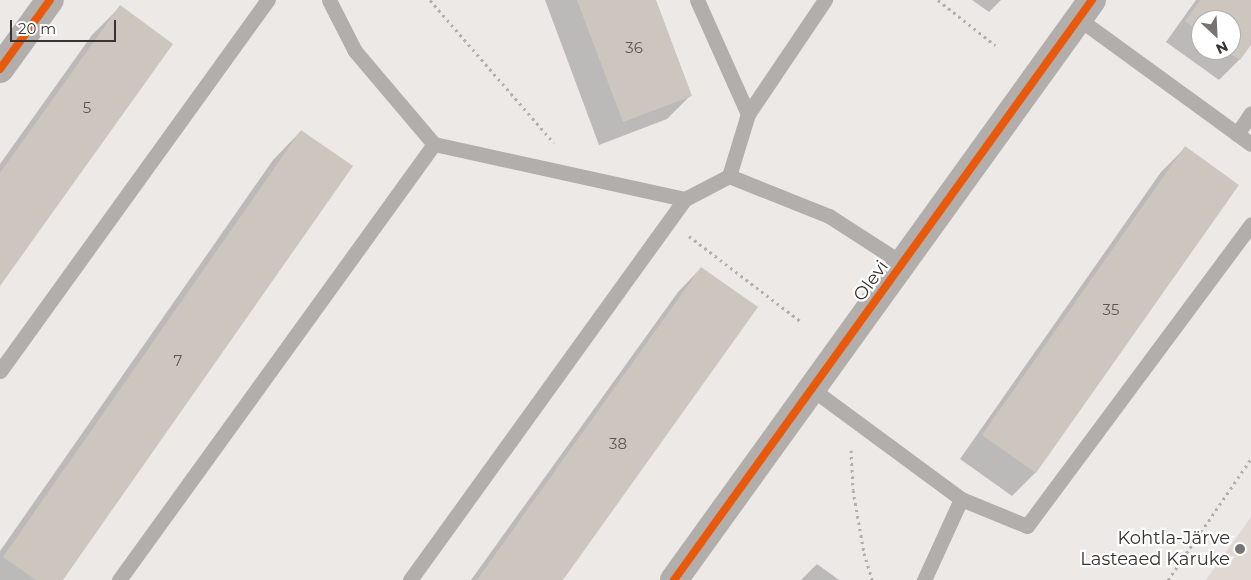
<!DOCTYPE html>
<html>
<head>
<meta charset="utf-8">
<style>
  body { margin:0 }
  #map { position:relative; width:1251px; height:580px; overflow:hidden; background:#ece9e7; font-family:Montserrat,sans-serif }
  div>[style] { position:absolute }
  .built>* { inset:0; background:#e1d8d4 }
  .shadow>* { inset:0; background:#0003 }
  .building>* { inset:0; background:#cdc6be }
  .path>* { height:3px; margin-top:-1.5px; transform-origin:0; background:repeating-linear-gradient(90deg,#b3b0ac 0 2.5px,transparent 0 6.5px) }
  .service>* { height:15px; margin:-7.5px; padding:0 7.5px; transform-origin:7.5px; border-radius:7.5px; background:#b1aeab }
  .minor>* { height:28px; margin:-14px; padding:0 14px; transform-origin:14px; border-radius:14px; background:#b1aeab }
  .cycleway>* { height:8px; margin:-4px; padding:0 4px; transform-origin:4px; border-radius:4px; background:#e8590c }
  .dots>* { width:14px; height:14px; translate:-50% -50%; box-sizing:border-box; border:2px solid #fff; border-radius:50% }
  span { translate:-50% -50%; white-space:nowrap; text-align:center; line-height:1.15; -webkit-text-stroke:4.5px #fff; paint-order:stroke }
  .number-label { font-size:15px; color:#5c5856 }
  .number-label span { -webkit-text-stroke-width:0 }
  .street-label { font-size:18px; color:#363433 }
  .poi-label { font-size:18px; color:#363433 }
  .right { translate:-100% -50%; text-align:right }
  .north { position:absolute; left:1191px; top:10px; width:50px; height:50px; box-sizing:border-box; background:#fff; border:1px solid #afaead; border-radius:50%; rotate:155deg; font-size:14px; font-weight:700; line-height:20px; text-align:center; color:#363433 }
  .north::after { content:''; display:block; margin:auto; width:18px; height:22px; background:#767372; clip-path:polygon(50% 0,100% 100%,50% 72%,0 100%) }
  .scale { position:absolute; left:10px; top:20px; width:106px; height:22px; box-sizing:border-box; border:2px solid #363433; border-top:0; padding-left:6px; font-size:15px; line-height:18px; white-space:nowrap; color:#363433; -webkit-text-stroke:4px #fff; paint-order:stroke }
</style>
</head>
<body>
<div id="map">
  <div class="built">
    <i style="clip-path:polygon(1251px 517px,1251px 580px,1206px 580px)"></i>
  </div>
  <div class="shadow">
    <i style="clip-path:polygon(545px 0,654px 0,690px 96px,667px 119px,599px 145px)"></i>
    <i style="clip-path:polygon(972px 0,1001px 0,989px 12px)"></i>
    <i style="clip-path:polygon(evenodd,1196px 0,1251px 0,1251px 43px,1239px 60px,1219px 80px,1166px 42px,1196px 0,1201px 20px,1231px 20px,1231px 50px,1201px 50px,1201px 20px)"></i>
    <i style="clip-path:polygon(120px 7px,0 284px,0 164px,92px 35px)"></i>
    <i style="clip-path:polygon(301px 131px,62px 580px,0 580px,0 551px,273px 160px)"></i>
    <i style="clip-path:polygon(1185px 148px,1036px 472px,1012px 496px,960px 459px,1161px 172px)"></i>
    <i style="clip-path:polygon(701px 268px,561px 580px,471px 580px,678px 292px)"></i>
    <i style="clip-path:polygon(817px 564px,839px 580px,801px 580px)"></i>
  </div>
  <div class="building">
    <i style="clip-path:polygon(577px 0,656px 0,692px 96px,623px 122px)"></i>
    <i style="clip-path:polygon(1200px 0,1251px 0,1251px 45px,1240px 60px,1225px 50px,1231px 50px,1231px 20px,1201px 20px,1201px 33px,1185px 21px)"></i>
    <i style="clip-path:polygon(120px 5px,173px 44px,0 286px,0 173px)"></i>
    <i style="clip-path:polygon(301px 130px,353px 166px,63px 580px,36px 580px,3px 557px)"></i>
    <i style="clip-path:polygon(1185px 146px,1239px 185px,1036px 473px,982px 435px)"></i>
    <i style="clip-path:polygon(701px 267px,758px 307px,563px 580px,477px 580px)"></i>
  </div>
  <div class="path">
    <i style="left:430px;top:0;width:189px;rotate:49.1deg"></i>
    <i style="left:938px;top:0;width:73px;rotate:38.3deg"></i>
    <i style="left:689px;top:236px;width:140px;rotate:37.4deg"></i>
    <i style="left:851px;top:450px;width:40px;rotate:87.1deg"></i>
    <i style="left:853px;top:490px;width:64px;rotate:80.1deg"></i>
    <i style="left:864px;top:553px;width:28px;rotate:73deg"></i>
    <i style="left:1168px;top:580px;width:147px;rotate:-55.6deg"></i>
  </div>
  <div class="service">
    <i style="left:329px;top:0;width:57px;rotate:63deg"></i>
    <i style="left:355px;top:51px;width:122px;rotate:49.7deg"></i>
    <i style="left:434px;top:144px;width:257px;rotate:12.4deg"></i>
    <i style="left:685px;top:199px;width:50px;rotate:-27.6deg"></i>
    <i style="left:729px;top:176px;width:108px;rotate:21.8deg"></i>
    <i style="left:829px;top:216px;width:87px;rotate:32.8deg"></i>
    <i style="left:697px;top:0;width:125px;rotate:65.9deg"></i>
    <i style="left:748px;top:114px;width:65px;rotate:107deg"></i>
    <i style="left:1079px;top:19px;width:195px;rotate:36deg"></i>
    <i style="left:1237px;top:134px;width:25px;rotate:-56deg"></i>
    <i style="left:748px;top:114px;width:138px;rotate:-56deg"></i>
    <i style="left:1237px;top:134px;width:17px;rotate:36deg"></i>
    <i style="left:0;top:371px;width:458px;rotate:-54.2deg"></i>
    <i style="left:812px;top:389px;width:185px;rotate:36.4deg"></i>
    <i style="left:961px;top:499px;width:71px;rotate:22.2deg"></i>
    <i style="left:1027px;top:526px;width:376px;rotate:-53.4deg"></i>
    <i style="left:119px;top:580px;width:538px;rotate:-54.15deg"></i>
    <i style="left:410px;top:580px;width:470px;rotate:-54.2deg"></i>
    <i style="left:924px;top:580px;width:89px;rotate:-65.4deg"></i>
  </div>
  <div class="minor">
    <i style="left:0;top:69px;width:85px;rotate:-54.1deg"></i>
    <i style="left:674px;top:580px;width:715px;rotate:-54.22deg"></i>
  </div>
  <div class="cycleway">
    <i style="left:0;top:69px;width:85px;rotate:-54.1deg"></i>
    <i style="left:674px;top:580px;width:715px;rotate:-54.22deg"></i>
  </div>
  <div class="dots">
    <i style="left:1240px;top:549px;background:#767372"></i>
  </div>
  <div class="number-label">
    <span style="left:634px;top:48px">36</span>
    <span style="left:87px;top:108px">5</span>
    <span style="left:1111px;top:310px">35</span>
    <span style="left:178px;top:361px">7</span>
    <span style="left:618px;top:444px">38</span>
  </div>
  <div class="street-label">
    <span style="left:871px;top:281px;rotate:-54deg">Olevi</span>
  </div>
  <div class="poi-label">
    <span class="right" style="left:1230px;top:549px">Kohtla-Järve<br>Lasteaed Karuke</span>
  </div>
  <div class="north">N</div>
  <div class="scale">20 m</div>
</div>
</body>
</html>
